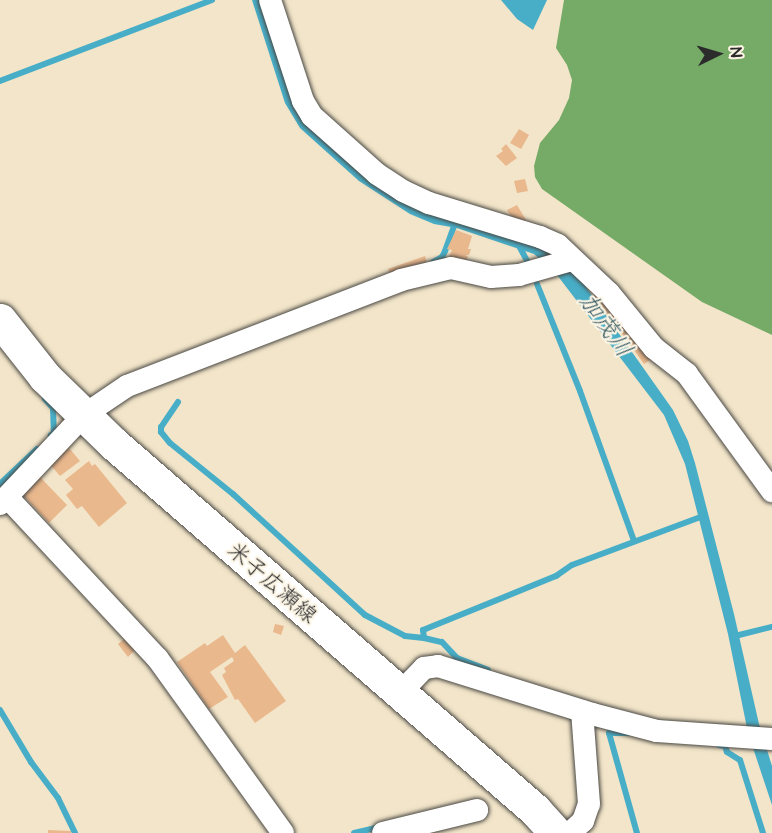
<!DOCTYPE html>
<html>
<head>
<meta charset="utf-8">
<style>
  body { margin:0 }
  #map { position:relative; width:772px; height:833px; overflow:hidden; background:#f2e5c9; font-family:"Architects Daughter","Klee One",sans-serif }
  div>[style] { position:absolute }
  .forest>* { inset:0; background:#75aa67 }
  .water>* { inset:0; background:#48aec7 }
  .stream>* { height:6px; margin:-3px; padding:0 3px; transform-origin:3px; border-radius:3px; background:#48aec7 }
  .building>* { inset:0; background:#eab88d }
  .roads { filter:drop-shadow(0 0 2px #494743) drop-shadow(0 0 2px #494743) }
  .street>* { height:22px; margin:-11px; padding:0 11px; transform-origin:11px; border-radius:11px; background:#fff }
  .secondary>* { height:33px; margin:-16.5px; padding:0 16.5px; transform-origin:16.5px; border-radius:16.5px; background:#fff }
  span { translate:-50% -50%; white-space:nowrap; text-align:center; line-height:1.15; -webkit-text-stroke:4.5px #fcf5e5; paint-order:stroke }
  .street-label { font-size:22px; color:#2b2b2b }
  .water-label { font-size:24px; color:#355962; font-style:italic }
  .north { position:absolute; left:688px; top:24px; width:60px; height:60px; -webkit-text-stroke:4px #fcf5e5; paint-order:stroke; rotate:85deg; font-size:16px; font-weight:700; line-height:24px; text-align:center; color:#2b2b2b }
  .north::after { content:''; display:block; margin:auto; width:21px; height:27px; background:#2b2b2b; clip-path:polygon(50% 0,100% 100%,50% 72%,0 100%) }
</style>
</head>
<body>
<div id="map">
  <div class="forest">
    <i style="clip-path:polygon(564px 0,772px 0,772px 335px,702px 302px,542px 189px,535px 177px,534px 166px,540px 143px,559px 120px,569px 98px,572px 80px,567px 65px,556px 48px)"></i>
  </div>
  <div class="water">
    <i style="clip-path:polygon(252px 0,268px 0,302px 105px,374px 175px,536px 242px,574px 270px,673px 410px,688px 441px,695px 463px,734px 614px,759px 724px,772px 766px,772px 805px,748px 733px,728px 634px,685px 464px,664px 415px,554px 271px,534px 254px,457px 228px,434px 224px,410px 214px,359px 181px,300px 128px,285px 103px)"></i>
    <i style="clip-path:polygon(501px 0,547px 0,533px 30px,517px 19px)"></i>
  </div>
  <div class="stream">
    <i style="left:0;top:81px;width:227px;rotate:-20.9deg"></i>
    <i style="left:517px;top:242px;width:26px;rotate:62deg"></i>
    <i style="left:433px;top:262px;width:10px;rotate:-29deg"></i>
    <i style="left:442px;top:257px;width:7px;rotate:-63deg"></i>
    <i style="left:445px;top:251px;width:30px;rotate:-70deg"></i>
    <i style="left:537px;top:284px;width:115px;rotate:68.1deg"></i>
    <i style="left:580px;top:391px;width:159px;rotate:70.2deg"></i>
    <i style="left:45px;top:399px;width:12px;rotate:48deg"></i>
    <i style="left:53px;top:408px;width:25px;rotate:88deg"></i>
    <i style="left:54px;top:433px;width:4px;rotate:146deg"></i>
    <i style="left:178px;top:402px;width:30px;rotate:124deg"></i>
    <i style="left:161px;top:427px;width:5px;rotate:90deg"></i>
    <i style="left:161px;top:432px;width:14px;rotate:51deg"></i>
    <i style="left:170px;top:443px;width:81px;rotate:39deg"></i>
    <i style="left:233px;top:494px;width:179px;rotate:42.5deg"></i>
    <i style="left:365px;top:615px;width:45px;rotate:27.7deg"></i>
    <i style="left:405px;top:636px;width:19px;rotate:6deg"></i>
    <i style="left:424px;top:638px;width:8px;rotate:-97deg"></i>
    <i style="left:423px;top:630px;width:144px;rotate:-22.1deg"></i>
    <i style="left:556px;top:576px;width:19px;rotate:-35deg"></i>
    <i style="left:572px;top:565px;width:140px;rotate:-20.5deg"></i>
    <i style="left:0;top:484px;width:51px;rotate:-43.4deg"></i>
    <i style="left:735px;top:636px;width:38px;rotate:-14deg"></i>
    <i style="left:424px;top:638px;width:18px;rotate:13deg"></i>
    <i style="left:442px;top:642px;width:22px;rotate:47deg"></i>
    <i style="left:457px;top:658px;width:33px;rotate:21deg"></i>
    <i style="left:0;top:710px;width:61px;rotate:59.2deg"></i>
    <i style="left:31px;top:762px;width:45px;rotate:53.1deg"></i>
    <i style="left:58px;top:798px;width:39px;rotate:64deg"></i>
    <i style="left:628px;top:733px;width:19px;rotate:180deg"></i>
    <i style="left:609px;top:733px;width:104px;rotate:74.4deg"></i>
    <i style="left:719px;top:745px;width:6px;rotate:9deg"></i>
    <i style="left:725px;top:746px;width:6px;rotate:72deg"></i>
    <i style="left:727px;top:752px;width:15px;rotate:32deg"></i>
    <i style="left:740px;top:760px;width:77px;rotate:72.5deg"></i>
    <i style="left:354px;top:833px;width:27px;rotate:-13deg"></i>
  </div>
  <div class="building">
    <i style="clip-path:polygon(519px 129px,529px 135px,521px 149px,510px 143px)"></i>
    <i style="clip-path:polygon(506px 144px,517px 158px,506px 166px,496px 156px,503px 151px,501px 149px)"></i>
    <i style="clip-path:polygon(525px 179px,528px 191px,517px 193px,514px 181px)"></i>
    <i style="clip-path:polygon(517px 205px,526px 220px,517px 226px,507px 210px)"></i>
    <i style="clip-path:polygon(456px 230px,472px 236px,468px 249px,471px 249px,469px 255px,465px 255px,468px 256px,466px 262px,449px 257px,452px 250px,447px 249px)"></i>
    <i style="clip-path:polygon(425px 256px,427px 263px,390px 275px,388px 269px)"></i>
    <i style="clip-path:polygon(600px 291px,653px 358px,644px 364px,594px 295px)"></i>
    <i style="clip-path:polygon(69px 448px,80px 461px,60px 476px,49px 463px)"></i>
    <i style="clip-path:polygon(89px 461px,92px 466px,95px 464px,127px 503px,99px 527px,82px 506px,77px 509px,66px 495px,73px 489px,65px 480px)"></i>
    <i style="clip-path:polygon(39px 476px,67px 505px,49px 523px,22px 494px)"></i>
    <i style="clip-path:polygon(275px 624px,284px 626px,281px 635px,273px 632px)"></i>
    <i style="clip-path:polygon(223px 635px,235px 653px,245px 645px,286px 701px,255px 723px,238px 699px,235px 700px,222px 675px,226px 672px,224px 668px,234px 661px,232px 657px,210px 672px,228px 697px,209px 709px,177px 662px,205px 643px,207px 646px)"></i>
    <i style="clip-path:polygon(124px 639px,136px 649px,128px 657px,118px 644px)"></i>
    <i style="clip-path:polygon(48px 830px,71px 831px,71px 833px,48px 833px)"></i>
  </div>
  <div class="roads">
    <div class="street">
      <i style="left:270px;top:0;width:106px;rotate:71.9deg"></i>
      <i style="left:303px;top:101px;width:17px;rotate:59deg"></i>
      <i style="left:312px;top:116px;width:87px;rotate:41.7deg"></i>
      <i style="left:377px;top:174px;width:31px;rotate:33deg"></i>
      <i style="left:403px;top:191px;width:29px;rotate:25deg"></i>
      <i style="left:429px;top:203px;width:116px;rotate:17deg"></i>
      <i style="left:540px;top:237px;width:20px;rotate:24deg"></i>
      <i style="left:558px;top:245px;width:70px;rotate:43.3deg"></i>
      <i style="left:609px;top:293px;width:71px;rotate:50.7deg"></i>
      <i style="left:654px;top:348px;width:42px;rotate:38.2deg"></i>
      <i style="left:687px;top:374px;width:145px;rotate:54deg"></i>
      <i style="left:7px;top:497px;width:221px;rotate:47deg"></i>
      <i style="left:158px;top:659px;width:214px;rotate:54.3deg"></i>
      <i style="left:0;top:504px;width:122px;rotate:-46.7deg"></i>
      <i style="left:84px;top:415px;width:52px;rotate:-34deg"></i>
      <i style="left:127px;top:386px;width:294px;rotate:-21.1deg"></i>
      <i style="left:401px;top:280px;width:51px;rotate:-13.5deg"></i>
      <i style="left:451px;top:268px;width:41px;rotate:12.7deg"></i>
      <i style="left:491px;top:277px;width:28px;rotate:-4deg"></i>
      <i style="left:519px;top:275px;width:55px;rotate:-15.8deg"></i>
      <i style="left:399px;top:694px;width:36px;rotate:-46deg"></i>
      <i style="left:424px;top:668px;width:14px;rotate:-8deg"></i>
      <i style="left:438px;top:666px;width:161px;rotate:17.3deg"></i>
      <i style="left:592px;top:714px;width:67px;rotate:14.7deg"></i>
      <i style="left:657px;top:731px;width:115px;rotate:4deg"></i>
      <i style="left:383px;top:833px;width:97px;rotate:-13.7deg"></i>
      <i style="left:570px;top:833px;width:18px;rotate:-43deg"></i>
      <i style="left:583px;top:821px;width:18px;rotate:-71deg"></i>
      <i style="left:589px;top:804px;width:93px;rotate:-94.3deg"></i>
    </div>
    <div class="secondary">
      <i style="left:0;top:320px;width:73px;rotate:51.7deg"></i>
      <i style="left:45px;top:377px;width:96px;rotate:44.2deg"></i>
      <i style="left:114px;top:444px;width:558px;rotate:41deg"></i>
      <i style="left:535px;top:810px;width:31px;rotate:48deg"></i>
    </div>
  </div>
  <div class="street-label">
    <span style="left:272px;top:583px;rotate:41deg">米子広瀬線</span>
  </div>
  <div class="water-label">
    <span style="left:605px;top:326px;rotate:54deg">加茂川</span>
  </div>
  <div class="north">N</div>
</div>
</body>
</html>
